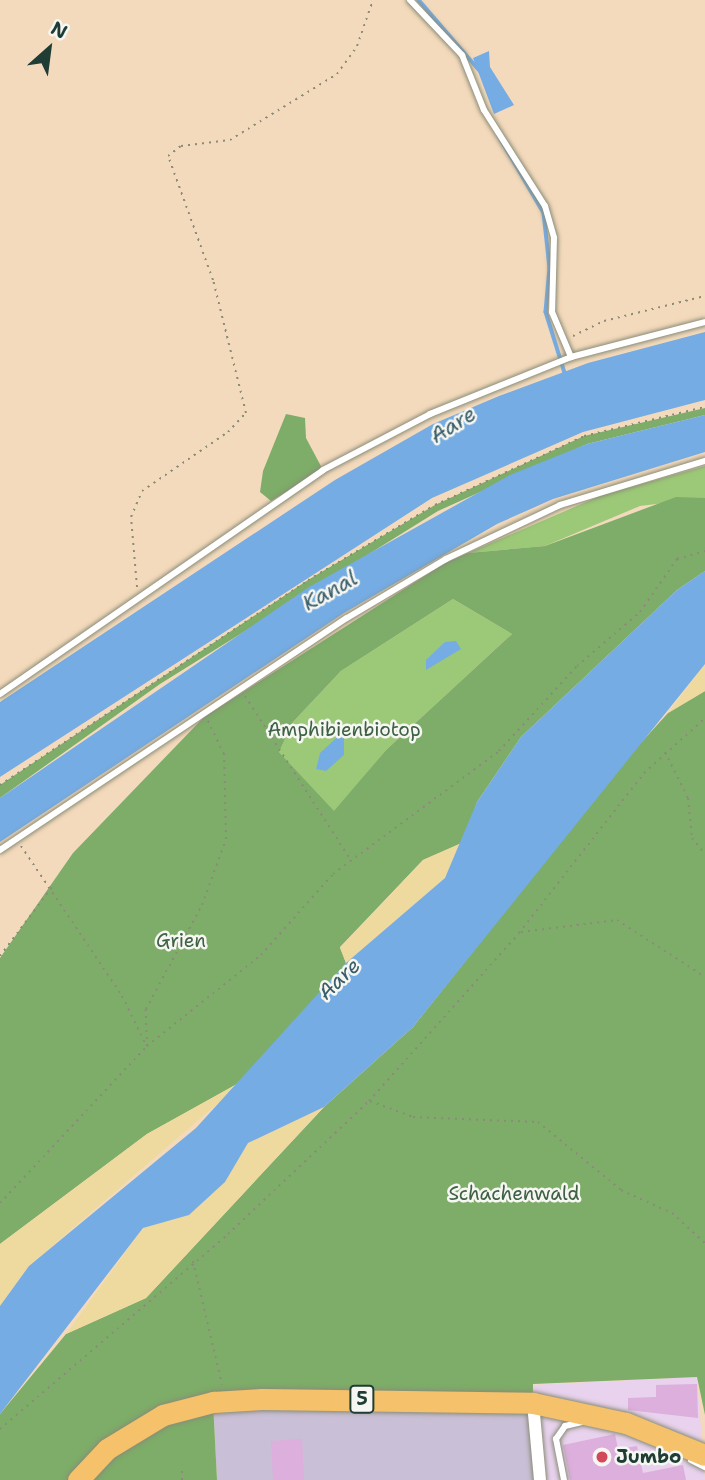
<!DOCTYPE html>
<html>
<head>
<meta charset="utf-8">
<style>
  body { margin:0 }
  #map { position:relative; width:705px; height:1480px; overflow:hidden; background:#f4dabc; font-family:"Shantell Sans",sans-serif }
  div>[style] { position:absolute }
  .built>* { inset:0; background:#e8d2ee }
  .industrial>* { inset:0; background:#c9bfd7 }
  .green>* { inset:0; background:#9cc977 }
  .forest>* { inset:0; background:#7dad68 }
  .sand>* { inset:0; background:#eeda9e }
  .water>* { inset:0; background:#75ace4 }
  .stream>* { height:3.5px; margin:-1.75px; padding:0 1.75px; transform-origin:1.75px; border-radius:1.75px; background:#75ace4 }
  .building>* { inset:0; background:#dcafdc }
  .path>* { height:2px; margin-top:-1px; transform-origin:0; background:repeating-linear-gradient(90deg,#8a8c78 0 2px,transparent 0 7px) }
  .roads { filter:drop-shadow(0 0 2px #8a8c78) drop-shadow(0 0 2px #8a8c78) }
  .service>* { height:6px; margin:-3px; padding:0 3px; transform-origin:3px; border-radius:3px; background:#fff }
  .minor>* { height:12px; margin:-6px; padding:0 6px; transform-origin:6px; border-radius:6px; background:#fff }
  .primary>* { height:21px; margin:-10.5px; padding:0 10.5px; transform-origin:10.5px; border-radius:10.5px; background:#f5c16b }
  .dots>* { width:19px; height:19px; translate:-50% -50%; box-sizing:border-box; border:4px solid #f6f6f2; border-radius:50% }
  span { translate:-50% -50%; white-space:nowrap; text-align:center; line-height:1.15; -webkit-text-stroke:5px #f6f6f2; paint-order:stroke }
  .shield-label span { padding:2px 5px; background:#f6f6f2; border:2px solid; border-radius:5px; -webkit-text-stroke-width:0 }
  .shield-label { font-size:18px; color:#1f3d34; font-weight:700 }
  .park-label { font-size:19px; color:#3e6045 }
  .poi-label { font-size:19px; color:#1f3d34; font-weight:700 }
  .left { translate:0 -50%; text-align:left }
  .water-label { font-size:21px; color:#395e69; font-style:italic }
  .north { position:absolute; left:14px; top:14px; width:70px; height:70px; -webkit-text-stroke:5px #f6f6f2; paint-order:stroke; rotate:28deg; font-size:19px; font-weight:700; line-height:28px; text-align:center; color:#1f3d34 }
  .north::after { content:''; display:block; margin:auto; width:24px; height:32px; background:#1f3d34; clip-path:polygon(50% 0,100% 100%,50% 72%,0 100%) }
</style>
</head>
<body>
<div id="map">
  <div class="built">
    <i style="clip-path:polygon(697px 1377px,705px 1480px,540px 1480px,532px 1385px)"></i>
  </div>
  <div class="industrial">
    <i style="clip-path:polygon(213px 1402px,533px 1403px,540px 1480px,217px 1480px)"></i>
  </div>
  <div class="green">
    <i style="clip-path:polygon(705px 466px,705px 498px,640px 506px,545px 546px,468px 553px,600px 496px)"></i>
    <i style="clip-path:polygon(453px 599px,512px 634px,386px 750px,334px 812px,279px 752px,293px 722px,341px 671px)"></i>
  </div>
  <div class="forest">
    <i style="clip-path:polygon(705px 408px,705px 415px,587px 444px,438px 511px,160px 684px,0 798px,0 785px,12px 777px,308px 580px,435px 505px,584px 436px)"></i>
    <i style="clip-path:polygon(286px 414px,305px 418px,306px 438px,323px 470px,271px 501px,260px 492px,263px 471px)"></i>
    <i style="clip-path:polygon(evenodd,676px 497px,705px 498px,705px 571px,677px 590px,521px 737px,477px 802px,464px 842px,423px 860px,340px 947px,346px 963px,246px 1079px,147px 1134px,0 1244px,0 958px,73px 853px,204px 717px,445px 563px,468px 553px,545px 546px,676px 497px,453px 599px,512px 634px,386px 750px,334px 811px,279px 752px,293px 722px,341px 671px,453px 599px)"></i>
    <i style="clip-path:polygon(705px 691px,705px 1415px,697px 1377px,533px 1384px,533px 1403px,213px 1402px,217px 1480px,0 1480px,0 1414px,66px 1334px,146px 1298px,324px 1107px,413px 1027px,629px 756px,668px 713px)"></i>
  </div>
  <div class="sand">
    <i style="clip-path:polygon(705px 664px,705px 691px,668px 713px)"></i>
    <i style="clip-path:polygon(464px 842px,445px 878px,346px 963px,340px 948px,423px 860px)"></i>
    <i style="clip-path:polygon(246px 1079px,29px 1266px,0 1306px,0 1244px,147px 1134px)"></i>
    <i style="clip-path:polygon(324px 1107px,146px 1298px,66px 1334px,143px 1228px,189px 1215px,225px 1182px,248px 1143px)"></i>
  </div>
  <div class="water">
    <i style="clip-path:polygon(489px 51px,490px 67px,514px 105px,494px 114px,473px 58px)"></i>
    <i style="clip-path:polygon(705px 332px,705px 400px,583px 432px,432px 498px,0 777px,0 702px,335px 480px,433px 424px,499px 396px,588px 363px)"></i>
    <i style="clip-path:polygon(705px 415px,705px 452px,553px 499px,497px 524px,344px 613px,0 842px,0 798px,309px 587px,510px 475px,587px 444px)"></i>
    <i style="clip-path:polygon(705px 571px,705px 664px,413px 1027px,324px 1107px,248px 1143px,225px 1182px,189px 1215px,143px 1228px,0 1414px,0 1306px,29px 1266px,196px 1128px,346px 963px,445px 878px,477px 802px,521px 737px,677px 590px)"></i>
    <i style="clip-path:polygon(445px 642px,456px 641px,461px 649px,426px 670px,426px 660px)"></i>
    <i style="clip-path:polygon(344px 731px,344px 755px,326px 771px,316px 769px,320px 753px)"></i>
  </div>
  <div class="stream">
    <i style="left:419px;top:0;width:94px;rotate:49.3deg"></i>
    <i style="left:499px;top:136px;width:89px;rotate:59.7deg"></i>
    <i style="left:544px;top:213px;width:55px;rotate:83.8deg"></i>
    <i style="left:550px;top:268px;width:44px;rotate:95.2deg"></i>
    <i style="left:546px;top:312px;width:64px;rotate:72.7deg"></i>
  </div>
  <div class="building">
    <i style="clip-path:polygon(697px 1384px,698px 1418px,628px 1410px,628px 1398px,656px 1397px,656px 1385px)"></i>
    <i style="clip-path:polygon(615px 1434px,618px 1449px,637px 1446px,643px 1473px,683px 1465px,686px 1480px,570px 1480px,563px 1445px)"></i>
    <i style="clip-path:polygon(302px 1439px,304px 1480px,273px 1480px,271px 1441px)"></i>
  </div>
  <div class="path">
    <i style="left:573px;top:336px;width:34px;rotate:-26deg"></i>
    <i style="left:604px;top:321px;width:104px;rotate:-13.9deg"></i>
    <i style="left:137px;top:587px;width:70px;rotate:-94.9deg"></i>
    <i style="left:131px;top:517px;width:28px;rotate:-67deg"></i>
    <i style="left:142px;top:491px;width:104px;rotate:-34.5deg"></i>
    <i style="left:228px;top:432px;width:26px;rotate:-47deg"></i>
    <i style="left:246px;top:413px;width:137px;rotate:-103.9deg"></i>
    <i style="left:213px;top:280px;width:132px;rotate:-109.9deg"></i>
    <i style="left:168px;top:156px;width:16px;rotate:-38deg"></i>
    <i style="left:181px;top:146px;width:49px;rotate:-7deg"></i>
    <i style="left:230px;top:140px;width:126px;rotate:-31.7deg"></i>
    <i style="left:337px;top:74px;width:34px;rotate:-54deg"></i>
    <i style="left:357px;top:46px;width:49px;rotate:-70.8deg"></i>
    <i style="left:245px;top:696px;width:194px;rotate:57.2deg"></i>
    <i style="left:665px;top:752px;width:51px;rotate:63.4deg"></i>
    <i style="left:688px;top:798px;width:40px;rotate:84.3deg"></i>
    <i style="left:692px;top:838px;width:21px;rotate:51deg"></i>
    <i style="left:0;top:785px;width:370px;rotate:-33.6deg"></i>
    <i style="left:308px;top:580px;width:147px;rotate:-30.6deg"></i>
    <i style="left:435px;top:505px;width:164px;rotate:-24.8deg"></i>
    <i style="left:584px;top:436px;width:124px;rotate:-13.5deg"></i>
    <i style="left:21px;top:846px;width:181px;rotate:56deg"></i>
    <i style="left:122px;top:996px;width:55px;rotate:63.9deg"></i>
    <i style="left:521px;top:932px;width:97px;rotate:-7.1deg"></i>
    <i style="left:617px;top:920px;width:105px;rotate:32.9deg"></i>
    <i style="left:0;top:956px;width:86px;rotate:-53deg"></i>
    <i style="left:147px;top:1046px;width:37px;rotate:-92deg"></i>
    <i style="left:146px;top:1009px;width:118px;rotate:-61.7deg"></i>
    <i style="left:202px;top:905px;width:70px;rotate:-70deg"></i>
    <i style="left:226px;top:839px;width:85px;rotate:-91.3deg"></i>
    <i style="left:224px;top:754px;width:37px;rotate:-116deg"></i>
    <i style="left:370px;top:1101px;width:46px;rotate:20.4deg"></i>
    <i style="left:413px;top:1117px;width:125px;rotate:2.3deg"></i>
    <i style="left:538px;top:1122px;width:107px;rotate:39.3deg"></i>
    <i style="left:621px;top:1190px;width:56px;rotate:24.3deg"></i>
    <i style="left:672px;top:1213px;width:45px;rotate:42.3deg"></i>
    <i style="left:0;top:1203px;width:215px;rotate:-46.9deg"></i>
    <i style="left:147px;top:1046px;width:146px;rotate:-38.6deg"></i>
    <i style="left:261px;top:955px;width:108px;rotate:-48.4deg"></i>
    <i style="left:333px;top:874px;width:207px;rotate:-36.5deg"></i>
    <i style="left:499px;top:751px;width:115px;rotate:-47.5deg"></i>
    <i style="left:577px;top:666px;width:83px;rotate:-40.6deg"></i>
    <i style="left:640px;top:612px;width:65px;rotate:-55.1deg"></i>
    <i style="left:677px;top:559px;width:29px;rotate:-16deg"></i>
    <i style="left:193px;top:1261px;width:127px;rotate:76.8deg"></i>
    <i style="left:0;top:1429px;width:300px;rotate:-40.5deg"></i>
    <i style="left:228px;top:1234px;width:194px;rotate:-43.3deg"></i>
    <i style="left:369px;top:1101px;width:225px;rotate:-48.2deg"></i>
    <i style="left:519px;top:933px;width:203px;rotate:-52deg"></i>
    <i style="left:644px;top:773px;width:82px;rotate:-42deg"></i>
    <i style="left:182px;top:1480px;width:11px;rotate:-90deg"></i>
  </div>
  <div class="roads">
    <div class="service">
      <i style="left:410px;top:0;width:76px;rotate:46.6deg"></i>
      <i style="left:462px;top:55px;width:59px;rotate:68.2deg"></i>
      <i style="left:484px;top:110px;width:114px;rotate:57.6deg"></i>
      <i style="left:545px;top:206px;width:33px;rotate:74deg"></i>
      <i style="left:554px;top:238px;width:74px;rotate:91.5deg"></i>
      <i style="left:552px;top:312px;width:49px;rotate:67.1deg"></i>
      <i style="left:0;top:694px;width:393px;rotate:-34.7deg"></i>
      <i style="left:323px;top:470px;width:121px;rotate:-27.6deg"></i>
      <i style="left:430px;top:414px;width:152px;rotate:-22deg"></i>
      <i style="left:571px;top:357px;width:138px;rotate:-14.6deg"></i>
      <i style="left:0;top:850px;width:417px;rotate:-33.8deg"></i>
      <i style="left:347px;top:618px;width:115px;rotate:-30.8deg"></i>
      <i style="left:446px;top:559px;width:126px;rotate:-25.3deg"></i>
      <i style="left:560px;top:505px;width:152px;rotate:-16.9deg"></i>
      <i style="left:691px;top:1460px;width:16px;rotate:27deg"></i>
      <i style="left:564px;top:1480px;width:42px;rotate:-101deg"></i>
      <i style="left:556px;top:1439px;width:16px;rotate:-55deg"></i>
      <i style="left:565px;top:1426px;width:17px;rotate:-13deg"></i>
    </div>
    <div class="minor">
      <i style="left:533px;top:1403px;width:77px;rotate:84.8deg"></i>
    </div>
    <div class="primary">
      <i style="left:78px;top:1480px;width:42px;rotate:-46.9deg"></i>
      <i style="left:107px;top:1449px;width:66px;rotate:-31.3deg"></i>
      <i style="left:163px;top:1415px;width:52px;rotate:-14.6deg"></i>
      <i style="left:213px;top:1402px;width:49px;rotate:-3.5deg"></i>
      <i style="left:262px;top:1399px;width:271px;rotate:0.8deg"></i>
      <i style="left:533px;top:1403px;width:95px;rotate:12.1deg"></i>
      <i style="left:626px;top:1423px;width:85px;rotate:22.1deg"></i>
    </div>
  </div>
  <div class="dots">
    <i style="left:602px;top:1457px;background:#d1495b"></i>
  </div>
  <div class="shield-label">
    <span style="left:362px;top:1399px">5</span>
  </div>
  <div class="park-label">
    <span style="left:344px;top:730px">Amphibienbiotop</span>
    <span style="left:181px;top:941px">Grien</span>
    <span style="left:514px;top:1194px">Schachenwald</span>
  </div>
  <div class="poi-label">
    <span class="left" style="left:616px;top:1457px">Jumbo</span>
  </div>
  <div class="water-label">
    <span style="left:453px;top:425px;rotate:-32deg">Aare</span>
    <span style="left:330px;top:591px;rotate:-29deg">Kanal</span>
    <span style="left:339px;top:979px;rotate:-44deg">Aare</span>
  </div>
  <div class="north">N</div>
</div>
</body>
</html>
